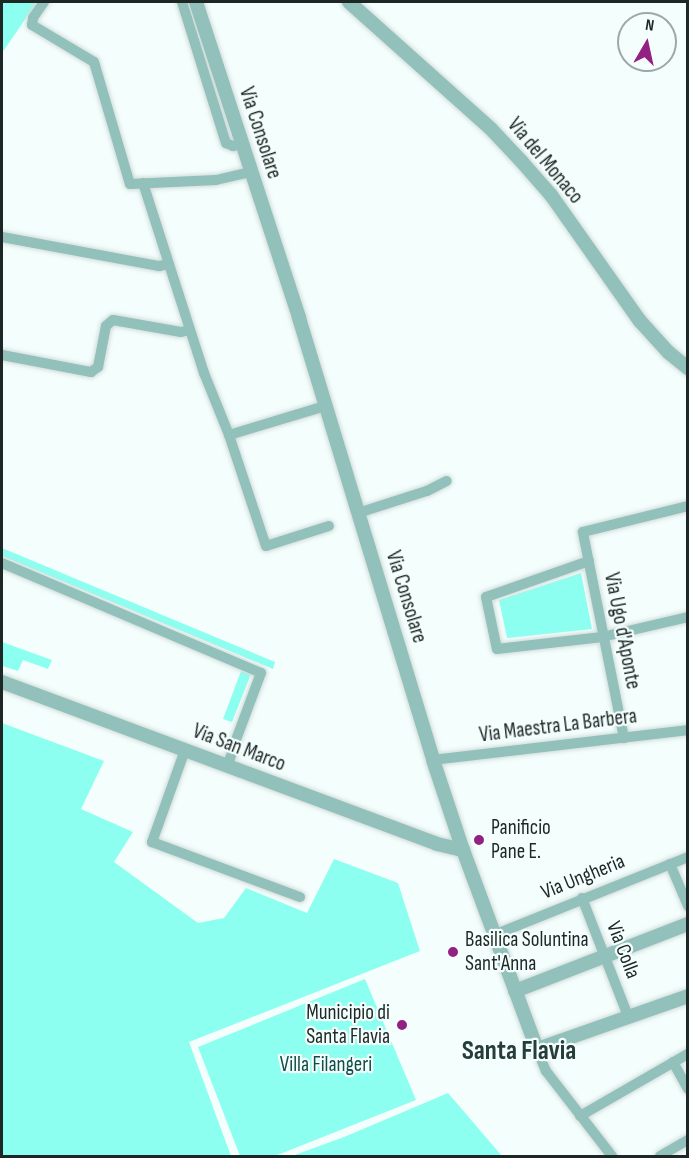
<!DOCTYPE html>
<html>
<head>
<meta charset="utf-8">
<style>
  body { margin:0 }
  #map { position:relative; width:689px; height:1158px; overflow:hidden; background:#f4fffd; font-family:"Sofia Sans Condensed",sans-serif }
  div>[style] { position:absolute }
  .green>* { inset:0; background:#8cfff0 }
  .roads { filter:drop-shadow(0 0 2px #d2dcdb) drop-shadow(0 0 2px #d2dcdb) }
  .minor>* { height:10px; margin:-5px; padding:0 5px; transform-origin:5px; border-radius:5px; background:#91c1ba }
  .tertiary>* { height:14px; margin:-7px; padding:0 7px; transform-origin:7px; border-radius:7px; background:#91c1ba }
  .dots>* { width:16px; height:16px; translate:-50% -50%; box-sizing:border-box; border:3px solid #f4fffd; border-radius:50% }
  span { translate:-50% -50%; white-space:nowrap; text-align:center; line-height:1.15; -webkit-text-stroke:4.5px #f4fffd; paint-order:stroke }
  .street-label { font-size:21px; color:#1d2726 }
  .poi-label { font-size:21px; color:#1d2726 }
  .left { translate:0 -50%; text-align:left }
  .right { translate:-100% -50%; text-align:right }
  .park-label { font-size:21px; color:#134c46 }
  .district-label { font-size:27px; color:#263d3a; font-weight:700 }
  .frame { position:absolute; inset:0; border:3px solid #1d2726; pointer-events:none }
  .north { position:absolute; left:617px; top:12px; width:60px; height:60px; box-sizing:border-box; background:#f4fffd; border:2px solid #9ea9a7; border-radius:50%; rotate:9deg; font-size:16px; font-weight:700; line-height:24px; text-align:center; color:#1d2726 }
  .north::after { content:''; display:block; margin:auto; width:21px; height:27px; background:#922182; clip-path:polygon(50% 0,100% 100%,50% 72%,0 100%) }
</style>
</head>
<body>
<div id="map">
  <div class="green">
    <i style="clip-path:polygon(2px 2px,37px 2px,2px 53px)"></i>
    <i style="clip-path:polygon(2px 548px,275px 662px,273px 669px,2px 556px)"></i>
    <i style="clip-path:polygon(581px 573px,592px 629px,507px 638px,499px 600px)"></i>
    <i style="clip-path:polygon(2px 642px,52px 660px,48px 669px,23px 660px,18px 671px,2px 666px)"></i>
    <i style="clip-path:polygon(241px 671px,251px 674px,232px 722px,223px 719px)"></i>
    <i style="clip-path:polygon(2px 723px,104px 761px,81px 809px,133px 832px,114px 862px,198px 923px,224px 918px,246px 888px,307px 913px,334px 859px,398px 883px,420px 951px,189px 1042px,231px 1156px,2px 1156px)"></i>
    <i style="clip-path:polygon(365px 979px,416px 1100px,275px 1156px,240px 1156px,198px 1047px)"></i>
    <i style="clip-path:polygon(448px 1093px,502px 1156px,292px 1156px,344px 1137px)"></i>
  </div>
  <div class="roads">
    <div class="minor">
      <i style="left:44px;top:2px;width:19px;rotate:125deg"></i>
      <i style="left:33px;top:18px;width:7px;rotate:98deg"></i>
      <i style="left:32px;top:25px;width:72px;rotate:30.8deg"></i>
      <i style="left:94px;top:62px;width:127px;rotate:73.6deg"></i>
      <i style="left:130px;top:184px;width:86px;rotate:-2.7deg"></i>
      <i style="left:216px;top:180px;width:36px;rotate:-13deg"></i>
      <i style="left:182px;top:2px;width:148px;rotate:72.7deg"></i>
      <i style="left:226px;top:143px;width:8px;rotate:23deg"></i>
      <i style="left:233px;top:146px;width:8px;rotate:-14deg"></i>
      <i style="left:143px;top:183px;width:200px;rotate:72.2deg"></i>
      <i style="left:204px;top:373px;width:67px;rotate:68deg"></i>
      <i style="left:229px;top:435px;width:117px;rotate:71.6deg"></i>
      <i style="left:266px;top:546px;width:66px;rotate:-17.6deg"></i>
      <i style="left:2px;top:237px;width:160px;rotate:10.5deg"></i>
      <i style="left:159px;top:266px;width:10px;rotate:-11deg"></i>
      <i style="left:2px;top:355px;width:91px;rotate:10.8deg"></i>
      <i style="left:91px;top:372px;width:9px;rotate:-36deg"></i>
      <i style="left:98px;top:367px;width:42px;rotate:-79deg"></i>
      <i style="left:106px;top:326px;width:9px;rotate:-41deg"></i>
      <i style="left:113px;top:320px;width:69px;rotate:10deg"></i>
      <i style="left:181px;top:332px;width:9px;rotate:-13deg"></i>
      <i style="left:229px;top:435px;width:100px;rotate:-16.8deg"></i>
      <i style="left:358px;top:513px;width:72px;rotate:-17.7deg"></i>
      <i style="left:427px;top:491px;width:22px;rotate:-27deg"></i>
      <i style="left:589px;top:561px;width:109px;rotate:160.7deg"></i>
      <i style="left:486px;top:597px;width:53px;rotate:78.1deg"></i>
      <i style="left:497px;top:649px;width:106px;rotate:-6.5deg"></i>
      <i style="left:602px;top:637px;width:88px;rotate:-13.1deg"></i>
      <i style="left:2px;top:563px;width:281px;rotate:23deg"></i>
      <i style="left:261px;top:673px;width:72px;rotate:110.5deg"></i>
      <i style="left:624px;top:738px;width:210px;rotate:-101.3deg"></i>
      <i style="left:583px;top:532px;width:108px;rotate:-13.9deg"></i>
      <i style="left:185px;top:750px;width:98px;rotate:109.7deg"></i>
      <i style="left:152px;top:842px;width:158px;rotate:20.4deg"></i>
      <i style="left:433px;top:760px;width:257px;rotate:-6.7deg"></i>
      <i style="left:227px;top:766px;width:14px;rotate:-69deg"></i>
      <i style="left:670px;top:864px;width:46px;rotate:66.8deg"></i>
      <i style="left:582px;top:898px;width:127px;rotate:68.7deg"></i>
      <i style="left:494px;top:935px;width:209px;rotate:-21.9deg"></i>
      <i style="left:537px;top:1049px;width:24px;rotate:68deg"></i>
      <i style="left:546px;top:1071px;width:108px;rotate:52.2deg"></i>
      <i style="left:673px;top:1062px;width:31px;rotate:61deg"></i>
      <i style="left:580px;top:1116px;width:125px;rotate:-29.9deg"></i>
      <i style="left:660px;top:1156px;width:32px;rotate:-30deg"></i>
    </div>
    <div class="tertiary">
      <i style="left:196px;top:2px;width:332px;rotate:71.9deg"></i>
      <i style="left:299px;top:318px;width:462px;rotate:73.1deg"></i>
      <i style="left:433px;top:760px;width:95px;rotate:71.6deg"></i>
      <i style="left:463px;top:850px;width:212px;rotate:69.6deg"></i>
      <i style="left:537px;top:1049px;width:160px;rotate:-19.3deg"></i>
      <i style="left:349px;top:2px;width:191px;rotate:41.8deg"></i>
      <i style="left:491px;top:129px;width:45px;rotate:46.8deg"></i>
      <i style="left:522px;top:162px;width:44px;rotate:48.7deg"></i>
      <i style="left:551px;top:195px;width:154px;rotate:54.8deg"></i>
      <i style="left:640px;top:321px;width:42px;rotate:47.9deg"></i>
      <i style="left:668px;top:352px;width:26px;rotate:39deg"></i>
      <i style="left:2px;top:682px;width:464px;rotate:20.4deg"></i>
      <i style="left:437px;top:844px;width:27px;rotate:13deg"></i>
      <i style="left:515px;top:991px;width:186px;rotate:-21.2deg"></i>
    </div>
  </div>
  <div class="dots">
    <i style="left:479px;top:840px;background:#922182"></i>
    <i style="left:453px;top:952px;background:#922182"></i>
    <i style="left:402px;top:1025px;background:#922182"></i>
  </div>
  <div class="street-label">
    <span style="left:260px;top:133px;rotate:72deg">Via Consolare</span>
    <span style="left:545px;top:161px;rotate:50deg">Via del Monaco</span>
    <span style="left:406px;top:597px;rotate:73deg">Via Consolare</span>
    <span style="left:622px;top:631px;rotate:79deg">Via Ugo d'Aponte</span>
    <span style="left:558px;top:726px;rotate:-7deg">Via Maestra La Barbera</span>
    <span style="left:239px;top:748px;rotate:21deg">Via San Marco</span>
    <span style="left:583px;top:877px;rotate:-22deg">Via Ungheria</span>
    <span style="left:623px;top:950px;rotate:69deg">Via Colla</span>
  </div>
  <div class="poi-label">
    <span class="left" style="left:491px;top:840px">Panificio<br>Pane E.</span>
    <span class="left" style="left:465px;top:952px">Basilica Soluntina<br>Sant'Anna</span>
    <span class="right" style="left:390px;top:1025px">Municipio di<br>Santa Flavia</span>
  </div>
  <div class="park-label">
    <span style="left:326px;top:1065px">Villa Filangeri</span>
  </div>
  <div class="district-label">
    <span style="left:519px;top:1052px">Santa Flavia</span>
  </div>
  <div class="frame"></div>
  <div class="north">N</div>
</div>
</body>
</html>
